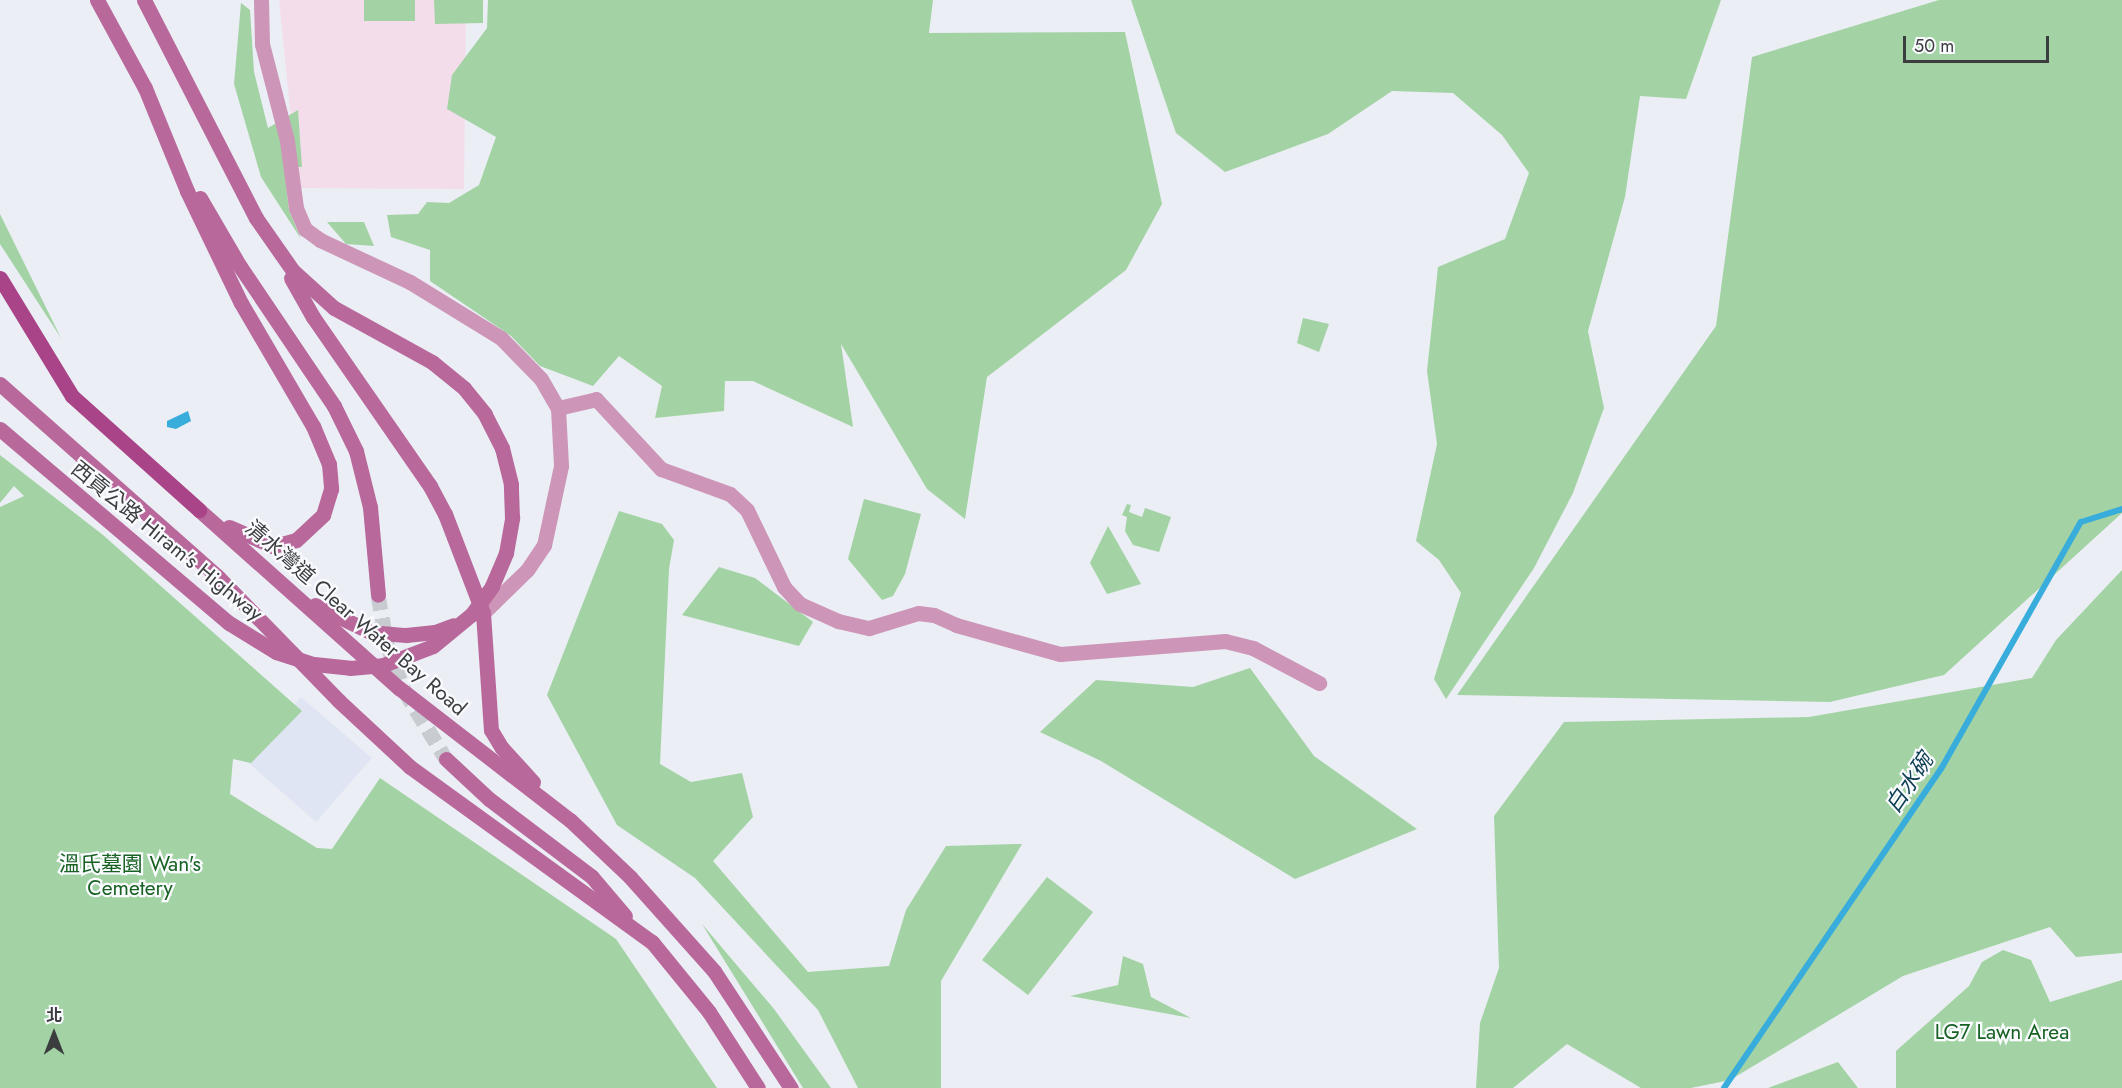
<!DOCTYPE html>
<html>
<head>
<meta charset="utf-8">
<style>
  body { margin:0 }
  #map { position:relative; width:2122px; height:1088px; overflow:hidden; background:#ebeef4; font-family:Jost,"Noto Sans TC",sans-serif }
  div>[style] { position:absolute }
  .built>* { inset:0; background:#e0e5f3 }
  .education>* { inset:0; background:#f3ddeb }
  .green>* { inset:0; background:#a3d3a4 }
  .water>* { inset:0; background:#38acdb }
  .stream>* { height:6px; margin:-3px; padding:0 3px; transform-origin:3px; border-radius:3px; background:#38acdb }
  .secondary-tunnel>* { height:15px; margin-top:-7.5px; transform-origin:0; background:repeating-linear-gradient(90deg,#c8cbd0 0 15px,transparent 0 23px) }
  .minor>* { height:15px; margin:-7.5px; padding:0 7.5px; transform-origin:7.5px; border-radius:7.5px; background:#cd95b7 }
  .secondary>* { height:15px; margin:-7.5px; padding:0 7.5px; transform-origin:7.5px; border-radius:7.5px; background:#b9689c }
  .primary>* { height:15px; margin:-7.5px; padding:0 7.5px; transform-origin:7.5px; border-radius:7.5px; background:#a94488 }
  span { translate:-50% -50%; white-space:nowrap; text-align:center; line-height:1.15; -webkit-text-stroke:4.5px #fafbfe; paint-order:stroke }
  .street-label { font-size:21px; color:#3c3d3f }
  .park-label { font-size:21px; color:#176223 }
  .water-label { font-size:22px; color:#0f4053; font-style:italic }
  .north { position:absolute; left:24px; top:1004px; width:60px; height:60px; -webkit-text-stroke:4px #fafbfe; paint-order:stroke; rotate:0deg; font-size:16px; font-weight:700; line-height:24px; text-align:center; color:#3c3d3f }
  .north::after { content:''; display:block; margin:auto; width:21px; height:27px; background:#3c3d3f; clip-path:polygon(50% 0,100% 100%,50% 72%,0 100%) }
  .scale { position:absolute; left:1903px; top:36px; width:146px; height:27px; box-sizing:border-box; border:3px solid #3c3d3f; border-top:0; padding-left:8px; font-size:18px; line-height:21px; white-space:nowrap; color:#3c3d3f; -webkit-text-stroke:4px #fafbfe; paint-order:stroke }
</style>
</head>
<body>
<div id="map">
  <div class="built">
    <i style="clip-path:polygon(301px 697px,372px 758px,316px 822px,245px 760px)"></i>
  </div>
  <div class="education">
    <i style="clip-path:polygon(279px 0,466px 0,464px 189px,298px 188px)"></i>
  </div>
  <div class="green">
    <i style="clip-path:polygon(364px 0,415px 0,415px 21px,364px 21px)"></i>
    <i style="clip-path:polygon(434px 0,483px 0,483px 23px,435px 24px)"></i>
    <i style="clip-path:polygon(488px 0,933px 0,929px 33px,1125px 32px,1162px 204px,1126px 270px,987px 377px,965px 519px,927px 489px,841px 344px,853px 427px,753px 381px,725px 381px,724px 411px,655px 418px,662px 386px,619px 356px,593px 386px,540px 366px,511px 336px,430px 281px,430px 250px,391px 237px,387px 215px,418px 214px,427px 202px,449px 203px,479px 185px,496px 137px,447px 109px,452px 75px,487px 28px)"></i>
    <i style="clip-path:polygon(1131px 0,1721px 0,1686px 99px,1640px 96px,1625px 197px,1588px 331px,1604px 408px,1573px 493px,1534px 568px,1446px 699px,1434px 679px,1461px 593px,1439px 560px,1416px 541px,1437px 444px,1427px 371px,1438px 267px,1505px 239px,1529px 173px,1502px 135px,1453px 93px,1392px 91px,1328px 134px,1225px 172px,1176px 133px)"></i>
    <i style="clip-path:polygon(1939px 0,2122px 0,2122px 513px,1944px 675px,1830px 702px,1457px 695px,1716px 326px,1752px 57px)"></i>
    <i style="clip-path:polygon(241px 3px,250px 10px,254px 72px,268px 128px,298px 110px,302px 167px,284px 166px,289px 210px,301px 239px,261px 177px,234px 84px)"></i>
    <i style="clip-path:polygon(0 214px,61px 338px,0 244px)"></i>
    <i style="clip-path:polygon(327px 222px,364px 222px,374px 246px,346px 244px)"></i>
    <i style="clip-path:polygon(1303px 318px,1329px 324px,1319px 352px,1297px 343px)"></i>
    <i style="clip-path:polygon(0 455px,103px 535px,302px 711px,251px 763px,233px 759px,230px 794px,317px 848px,332px 849px,380px 778px,616px 939px,717px 1088px,0 1088px,0 507px,24px 496px,14px 486px,0 503px)"></i>
    <i style="clip-path:polygon(864px 499px,921px 514px,905px 574px,893px 596px,882px 600px,848px 559px)"></i>
    <i style="clip-path:polygon(1127px 504px,1131px 505px,1129px 512px,1142px 517px,1145px 508px,1171px 517px,1159px 552px,1133px 545px,1125px 531px,1127px 517px,1122px 515px)"></i>
    <i style="clip-path:polygon(619px 511px,662px 524px,674px 540px,669px 569px,660px 764px,691px 782px,742px 773px,753px 817px,713px 861px,808px 972px,889px 966px,906px 910px,946px 846px,1022px 844px,941px 981px,941px 1088px,858px 1088px,818px 1010px,695px 878px,617px 825px,547px 695px)"></i>
    <i style="clip-path:polygon(1108px 526px,1141px 584px,1107px 594px,1090px 563px)"></i>
    <i style="clip-path:polygon(719px 567px,755px 578px,813px 622px,799px 646px,682px 615px)"></i>
    <i style="clip-path:polygon(2122px 570px,2122px 953px,2076px 957px,2050px 927px,1903px 976px,1730px 1080px,1691px 1088px,1641px 1088px,1567px 1044px,1513px 1088px,1476px 1088px,1480px 1023px,1499px 968px,1494px 816px,1564px 722px,1809px 717px,2032px 678px,2056px 640px)"></i>
    <i style="clip-path:polygon(1250px 668px,1314px 756px,1417px 829px,1295px 879px,1101px 761px,1040px 732px,1096px 680px,1193px 687px)"></i>
    <i style="clip-path:polygon(1047px 877px,1093px 912px,1028px 995px,982px 960px)"></i>
    <i style="clip-path:polygon(702px 924px,774px 1009px,831px 1088px,803px 1088px)"></i>
    <i style="clip-path:polygon(2003px 950px,2031px 960px,2050px 1002px,2122px 980px,2122px 1088px,1896px 1088px,1896px 1051px,1969px 986px,1982px 962px)"></i>
    <i style="clip-path:polygon(1123px 956px,1143px 964px,1151px 997px,1191px 1018px,1070px 996px,1118px 985px)"></i>
    <i style="clip-path:polygon(1838px 1062px,1858px 1088px,1768px 1088px)"></i>
  </div>
  <div class="water">
    <i style="clip-path:polygon(188px 411px,191px 421px,176px 429px,167px 427px,167px 421px)"></i>
  </div>
  <div class="stream">
    <i style="left:1724px;top:1088px;width:386px;rotate:-55.8deg"></i>
    <i style="left:1941px;top:769px;width:284px;rotate:-60.5deg"></i>
    <i style="left:2081px;top:522px;width:43px;rotate:-17.6deg"></i>
  </div>
  <div class="secondary-tunnel">
    <i style="left:378px;top:595px;width:50px;rotate:79.6deg"></i>
    <i style="left:387px;top:644px;width:49px;rotate:69.7deg"></i>
    <i style="left:404px;top:690px;width:81px;rotate:58.7deg"></i>
  </div>
  <div class="minor">
    <i style="left:261px;top:0;width:44px;rotate:88.7deg"></i>
    <i style="left:262px;top:44px;width:100px;rotate:75.5deg"></i>
    <i style="left:287px;top:141px;width:68px;rotate:82.3deg"></i>
    <i style="left:296px;top:208px;width:23px;rotate:67deg"></i>
    <i style="left:305px;top:229px;width:19px;rotate:36deg"></i>
    <i style="left:320px;top:240px;width:99px;rotate:25deg"></i>
    <i style="left:410px;top:282px;width:107px;rotate:31.6deg"></i>
    <i style="left:501px;top:338px;width:57px;rotate:45.7deg"></i>
    <i style="left:541px;top:379px;width:34px;rotate:60deg"></i>
    <i style="left:558px;top:408px;width:58px;rotate:87deg"></i>
    <i style="left:561px;top:466px;width:81px;rotate:102.1deg"></i>
    <i style="left:544px;top:545px;width:30px;rotate:124deg"></i>
    <i style="left:527px;top:570px;width:62px;rotate:135.7deg"></i>
    <i style="left:558px;top:408px;width:39px;rotate:-13deg"></i>
    <i style="left:596px;top:399px;width:96px;rotate:47.1deg"></i>
    <i style="left:661px;top:469px;width:73px;rotate:19.9deg"></i>
    <i style="left:730px;top:494px;width:23px;rotate:43deg"></i>
    <i style="left:747px;top:510px;width:85px;rotate:64.3deg"></i>
    <i style="left:784px;top:587px;width:23px;rotate:47deg"></i>
    <i style="left:800px;top:604px;width:42px;rotate:24.1deg"></i>
    <i style="left:838px;top:621px;width:32px;rotate:13deg"></i>
    <i style="left:869px;top:628px;width:51px;rotate:-17deg"></i>
    <i style="left:918px;top:613px;width:16px;rotate:7deg"></i>
    <i style="left:934px;top:615px;width:24px;rotate:24deg"></i>
    <i style="left:956px;top:625px;width:108px;rotate:15.6deg"></i>
    <i style="left:1060px;top:654px;width:166px;rotate:-4.5deg"></i>
    <i style="left:1225px;top:641px;width:29px;rotate:14deg"></i>
    <i style="left:1253px;top:648px;width:75px;rotate:27.9deg"></i>
  </div>
  <div class="secondary">
    <i style="left:97px;top:0;width:100px;rotate:61.4deg"></i>
    <i style="left:145px;top:88px;width:111px;rotate:67.8deg"></i>
    <i style="left:187px;top:191px;width:124px;rotate:64.3deg"></i>
    <i style="left:241px;top:303px;width:143px;rotate:59.7deg"></i>
    <i style="left:313px;top:426px;width:41px;rotate:67.2deg"></i>
    <i style="left:329px;top:464px;width:25px;rotate:85deg"></i>
    <i style="left:331px;top:489px;width:27px;rotate:107deg"></i>
    <i style="left:323px;top:515px;width:37px;rotate:137deg"></i>
    <i style="left:296px;top:540px;width:24px;rotate:165deg"></i>
    <i style="left:273px;top:546px;width:48px;rotate:-156.6deg"></i>
    <i style="left:200px;top:198px;width:78px;rotate:59.8deg"></i>
    <i style="left:239px;top:265px;width:170px;rotate:56deg"></i>
    <i style="left:334px;top:406px;width:50px;rotate:63.9deg"></i>
    <i style="left:356px;top:451px;width:58px;rotate:76deg"></i>
    <i style="left:370px;top:507px;width:88px;rotate:84.8deg"></i>
    <i style="left:291px;top:278px;width:45px;rotate:60.6deg"></i>
    <i style="left:313px;top:317px;width:206px;rotate:55.3deg"></i>
    <i style="left:430px;top:486px;width:32px;rotate:62deg"></i>
    <i style="left:445px;top:514px;width:106px;rotate:69deg"></i>
    <i style="left:483px;top:613px;width:117px;rotate:86.1deg"></i>
    <i style="left:491px;top:730px;width:21px;rotate:59deg"></i>
    <i style="left:502px;top:748px;width:46px;rotate:47.6deg"></i>
    <i style="left:0;top:384px;width:291px;rotate:41.5deg"></i>
    <i style="left:218px;top:577px;width:173px;rotate:45.7deg"></i>
    <i style="left:339px;top:701px;width:97px;rotate:42.9deg"></i>
    <i style="left:410px;top:767px;width:299px;rotate:35.9deg"></i>
    <i style="left:652px;top:942px;width:90px;rotate:50.8deg"></i>
    <i style="left:709px;top:1012px;width:90px;rotate:57.2deg"></i>
    <i style="left:0;top:429px;width:300px;rotate:40.3deg"></i>
    <i style="left:229px;top:623px;width:55px;rotate:31.7deg"></i>
    <i style="left:276px;top:652px;width:40px;rotate:18deg"></i>
    <i style="left:314px;top:664px;width:36px;rotate:6deg"></i>
    <i style="left:350px;top:668px;width:33px;rotate:-5deg"></i>
    <i style="left:383px;top:665px;width:53px;rotate:-20.8deg"></i>
    <i style="left:433px;top:646px;width:50px;rotate:-39.4deg"></i>
    <i style="left:472px;top:614px;width:34px;rotate:-54deg"></i>
    <i style="left:492px;top:586px;width:36px;rotate:-67deg"></i>
    <i style="left:506px;top:553px;width:36px;rotate:-80deg"></i>
    <i style="left:512px;top:518px;width:34px;rotate:-92deg"></i>
    <i style="left:511px;top:484px;width:37px;rotate:-104deg"></i>
    <i style="left:502px;top:448px;width:38px;rotate:-117deg"></i>
    <i style="left:485px;top:414px;width:33px;rotate:-129deg"></i>
    <i style="left:464px;top:388px;width:41px;rotate:-140.9deg"></i>
    <i style="left:432px;top:362px;width:112px;rotate:-151.1deg"></i>
    <i style="left:334px;top:308px;width:55px;rotate:-137.9deg"></i>
    <i style="left:293px;top:271px;width:65px;rotate:-124.9deg"></i>
    <i style="left:256px;top:218px;width:245px;rotate:-117.2deg"></i>
    <i style="left:199px;top:510px;width:268px;rotate:41.7deg"></i>
    <i style="left:399px;top:688px;width:216px;rotate:37.7deg"></i>
    <i style="left:570px;top:820px;width:83px;rotate:43.5deg"></i>
    <i style="left:630px;top:877px;width:126px;rotate:48.2deg"></i>
    <i style="left:714px;top:971px;width:140px;rotate:56.7deg"></i>
    <i style="left:315px;top:605px;width:61px;rotate:26.1deg"></i>
    <i style="left:370px;top:632px;width:36px;rotate:5deg"></i>
    <i style="left:406px;top:635px;width:29px;rotate:-6deg"></i>
    <i style="left:435px;top:632px;width:20px;rotate:-20deg"></i>
    <i style="left:446px;top:759px;width:59px;rotate:42.9deg"></i>
    <i style="left:489px;top:799px;width:129px;rotate:37.1deg"></i>
    <i style="left:592px;top:877px;width:51px;rotate:49.8deg"></i>
  </div>
  <div class="primary">
    <i style="left:0;top:278px;width:138px;rotate:58.6deg"></i>
    <i style="left:72px;top:396px;width:171px;rotate:41.9deg"></i>
  </div>
  <div class="street-label">
    <span style="left:167px;top:541px;rotate:39deg">西貢公路 Hiram's Highway</span>
    <span style="left:356px;top:618px;rotate:41deg">清水灣道 Clear Water Bay Road</span>
  </div>
  <div class="park-label">
    <span style="left:130px;top:876px">溫氏墓園 Wan's<br>Cemetery</span>
    <span style="left:2002px;top:1032px">LG7 Lawn Area</span>
  </div>
  <div class="water-label">
    <span style="left:1909px;top:783px;rotate:-56deg">白水碗</span>
  </div>
  <div class="north">北</div>
  <div class="scale">50 m</div>
</div>
</body>
</html>
